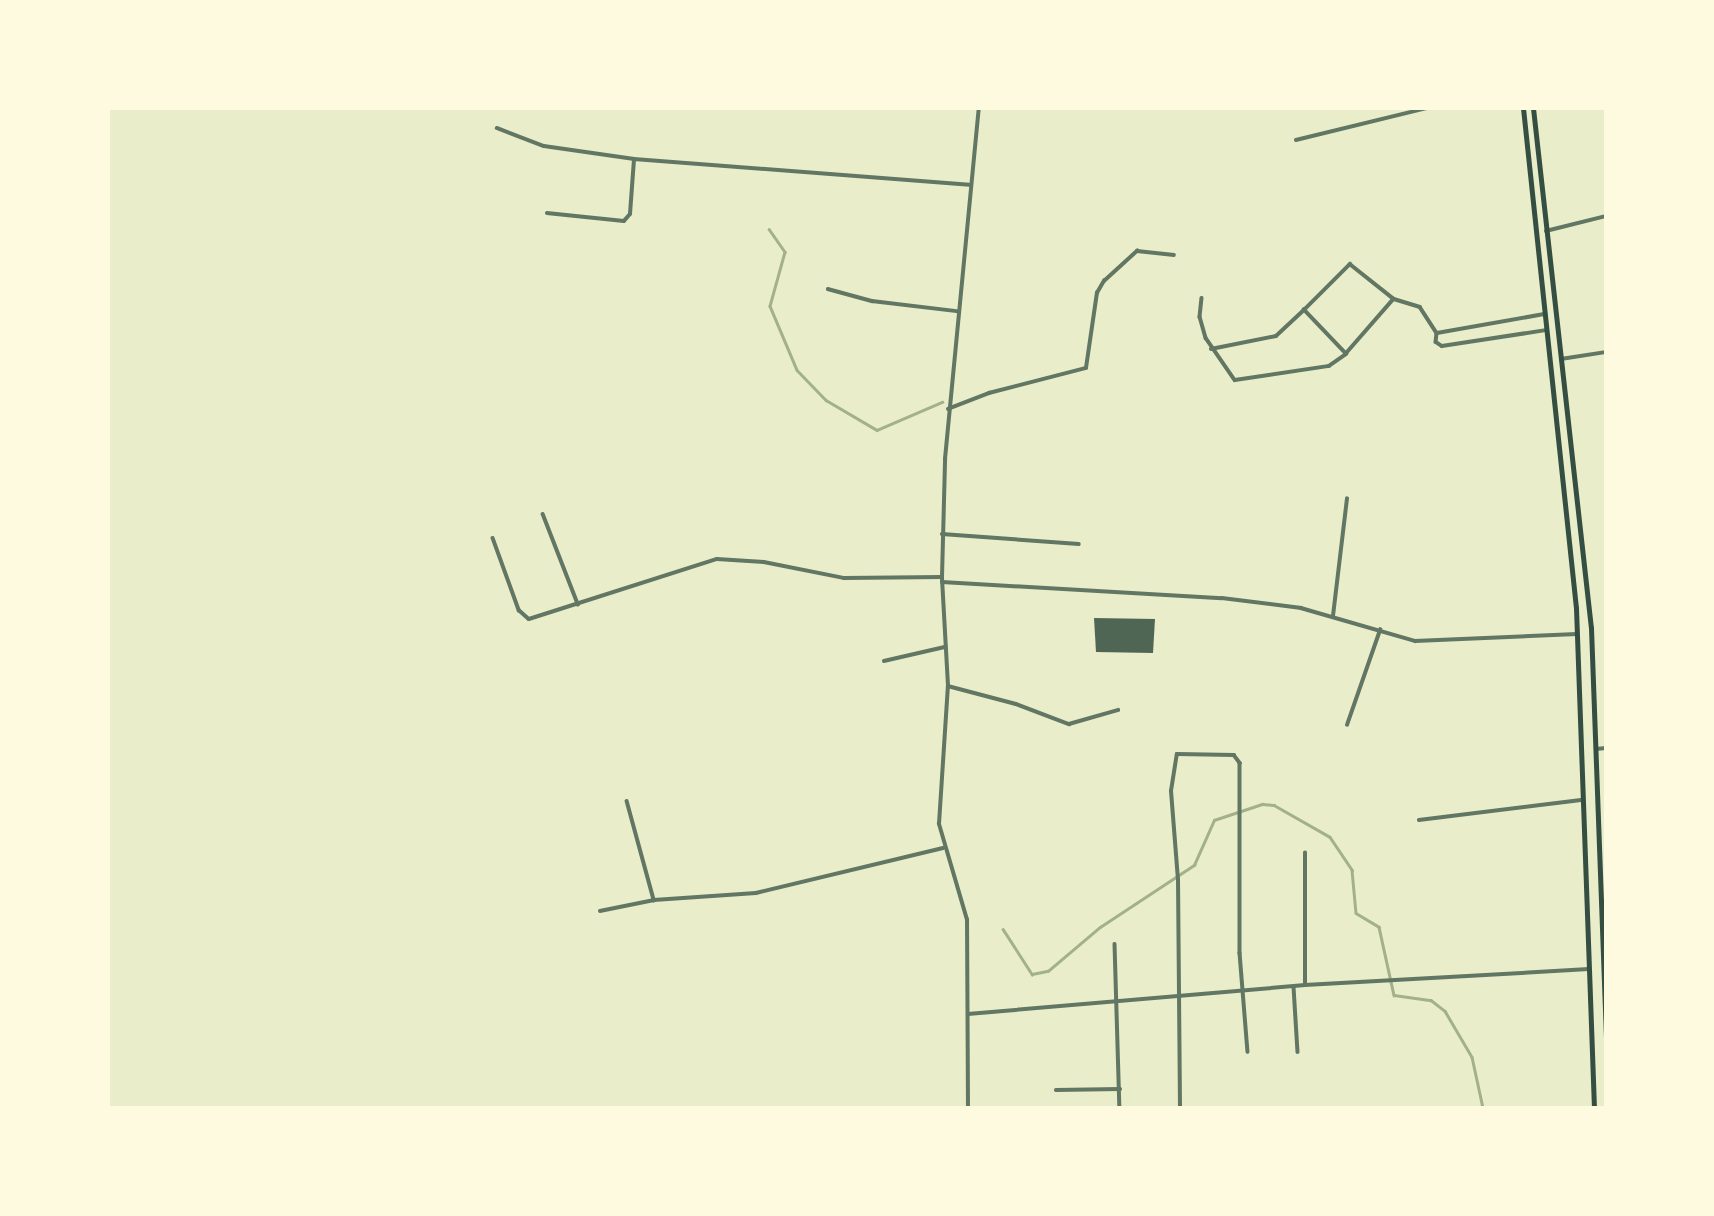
<!DOCTYPE html>
<html>
<head>
<meta charset="utf-8">
<style>
  body { margin:0 }
  #map { position:relative; width:1714px; height:1216px; overflow:hidden; background:#e9edc9; font-family:"Playfair Display",serif }
  div>[style] { position:absolute }
  .stream>* { height:2.5px; margin:-1.25px; padding:0 1.25px; transform-origin:1.25px; border-radius:1.25px; background:#a3b18a }
  .building>* { inset:0; background:#4f6655 }
  .minor>* { height:3.5px; margin:-1.75px; padding:0 1.75px; transform-origin:1.75px; border-radius:1.75px; background:#617663 }
  .secondary>* { height:5px; margin:-2.5px; padding:0 2.5px; transform-origin:2.5px; border-radius:2.5px; background:#344e41 }
  span { translate:-50% -50%; white-space:nowrap; text-align:center; line-height:1.15; -webkit-text-stroke:5px #fefae0; paint-order:stroke }
  .frame { position:absolute; inset:0; border:110px solid #fefae0; pointer-events:none }
</style>
</head>
<body>
<div id="map">
  <div class="stream">
    <i style="left:769px;top:229px;width:28px;rotate:55deg"></i>
    <i style="left:785px;top:252px;width:56px;rotate:105.5deg"></i>
    <i style="left:770px;top:306px;width:69px;rotate:67.1deg"></i>
    <i style="left:797px;top:370px;width:42px;rotate:46deg"></i>
    <i style="left:826px;top:400px;width:59px;rotate:30.5deg"></i>
    <i style="left:877px;top:430px;width:71px;rotate:-23.3deg"></i>
    <i style="left:1003px;top:929px;width:54px;rotate:57.2deg"></i>
    <i style="left:1032px;top:974px;width:16px;rotate:-11deg"></i>
    <i style="left:1048px;top:971px;width:68px;rotate:-40.2deg"></i>
    <i style="left:1100px;top:927px;width:113px;rotate:-33.4deg"></i>
    <i style="left:1194px;top:865px;width:49px;rotate:-66deg"></i>
    <i style="left:1214px;top:820px;width:51px;rotate:-18.4deg"></i>
    <i style="left:1262px;top:804px;width:12px;rotate:5deg"></i>
    <i style="left:1274px;top:805px;width:64px;rotate:29.7deg"></i>
    <i style="left:1330px;top:837px;width:40px;rotate:56deg"></i>
    <i style="left:1352px;top:870px;width:43px;rotate:84.7deg"></i>
    <i style="left:1356px;top:913px;width:27px;rotate:31deg"></i>
    <i style="left:1379px;top:927px;width:70px;rotate:77.6deg"></i>
    <i style="left:1394px;top:995px;width:37px;rotate:8deg"></i>
    <i style="left:1431px;top:1000px;width:18px;rotate:38deg"></i>
    <i style="left:1445px;top:1011px;width:53px;rotate:59.6deg"></i>
    <i style="left:1472px;top:1057px;width:52px;rotate:77.8deg"></i>
  </div>
  <div class="building">
    <i style="clip-path:polygon(1094px 618px,1155px 619px,1153px 653px,1096px 652px)"></i>
  </div>
  <div class="minor">
    <i style="left:497px;top:128px;width:50px;rotate:21deg"></i>
    <i style="left:544px;top:146px;width:91px;rotate:8.2deg"></i>
    <i style="left:634px;top:159px;width:336px;rotate:4.4deg"></i>
    <i style="left:1296px;top:140px;width:135px;rotate:-13.7deg"></i>
    <i style="left:547px;top:213px;width:77px;rotate:5.9deg"></i>
    <i style="left:624px;top:221px;width:9px;rotate:-49deg"></i>
    <i style="left:630px;top:214px;width:54px;rotate:-85.8deg"></i>
    <i style="left:1546px;top:231px;width:62px;rotate:-14deg"></i>
    <i style="left:828px;top:289px;width:46px;rotate:15.3deg"></i>
    <i style="left:872px;top:301px;width:85px;rotate:6.8deg"></i>
    <i style="left:1202px;top:298px;width:19px;rotate:96deg"></i>
    <i style="left:1200px;top:317px;width:22px;rotate:74deg"></i>
    <i style="left:1206px;top:338px;width:51px;rotate:55.4deg"></i>
    <i style="left:1235px;top:380px;width:95px;rotate:-8.5deg"></i>
    <i style="left:1329px;top:366px;width:21px;rotate:-35deg"></i>
    <i style="left:1394px;top:299px;width:73px;rotate:131.1deg"></i>
    <i style="left:1346px;top:354px;width:61px;rotate:-133.7deg"></i>
    <i style="left:1304px;top:310px;width:65px;rotate:-45deg"></i>
    <i style="left:1350px;top:264px;width:56px;rotate:38.5deg"></i>
    <i style="left:1394px;top:299px;width:27px;rotate:17deg"></i>
    <i style="left:1420px;top:307px;width:31px;rotate:57deg"></i>
    <i style="left:1437px;top:333px;width:110px;rotate:-10deg"></i>
    <i style="left:1437px;top:333px;width:9px;rotate:96deg"></i>
    <i style="left:1436px;top:342px;width:7px;rotate:34deg"></i>
    <i style="left:1442px;top:346px;width:106px;rotate:-8.7deg"></i>
    <i style="left:1211px;top:349px;width:66px;rotate:-11.3deg"></i>
    <i style="left:1276px;top:336px;width:38px;rotate:-43deg"></i>
    <i style="left:1561px;top:359px;width:46px;rotate:-8.8deg"></i>
    <i style="left:948px;top:409px;width:44px;rotate:-21.3deg"></i>
    <i style="left:989px;top:393px;width:100px;rotate:-14.5deg"></i>
    <i style="left:1086px;top:368px;width:76px;rotate:-81.7deg"></i>
    <i style="left:1097px;top:293px;width:14px;rotate:-60deg"></i>
    <i style="left:1104px;top:281px;width:45px;rotate:-42.3deg"></i>
    <i style="left:1137px;top:251px;width:37px;rotate:6deg"></i>
    <i style="left:543px;top:514px;width:97px;rotate:68.7deg"></i>
    <i style="left:942px;top:534px;width:137px;rotate:4.2deg"></i>
    <i style="left:493px;top:538px;width:77px;rotate:70.1deg"></i>
    <i style="left:519px;top:610px;width:13px;rotate:42deg"></i>
    <i style="left:529px;top:619px;width:197px;rotate:-17.7deg"></i>
    <i style="left:717px;top:559px;width:47px;rotate:3.7deg"></i>
    <i style="left:764px;top:562px;width:82px;rotate:11.3deg"></i>
    <i style="left:844px;top:578px;width:98px;rotate:-0.6deg"></i>
    <i style="left:942px;top:582px;width:280px;rotate:3.3deg"></i>
    <i style="left:1222px;top:598px;width:80px;rotate:7.2deg"></i>
    <i style="left:1301px;top:608px;width:119px;rotate:16.1deg"></i>
    <i style="left:1415px;top:641px;width:162px;rotate:-2.5deg"></i>
    <i style="left:1333px;top:616px;width:118px;rotate:-83.2deg"></i>
    <i style="left:884px;top:661px;width:63px;rotate:-12.9deg"></i>
    <i style="left:948px;top:686px;width:70px;rotate:14.8deg"></i>
    <i style="left:1016px;top:704px;width:57px;rotate:20.7deg"></i>
    <i style="left:1069px;top:724px;width:51px;rotate:-15.9deg"></i>
    <i style="left:1347px;top:725px;width:101px;rotate:-70.8deg"></i>
    <i style="left:1596px;top:749px;width:10px;rotate:-6deg"></i>
    <i style="left:627px;top:801px;width:103px;rotate:74.7deg"></i>
    <i style="left:1419px;top:820px;width:165px;rotate:-7deg"></i>
    <i style="left:600px;top:911px;width:55px;rotate:-11.5deg"></i>
    <i style="left:654px;top:900px;width:102px;rotate:-3.9deg"></i>
    <i style="left:756px;top:893px;width:192px;rotate:-13.5deg"></i>
    <i style="left:1115px;top:944px;width:164px;rotate:88.3deg"></i>
    <i style="left:1305px;top:985px;width:132px;rotate:-90deg"></i>
    <i style="left:1294px;top:987px;width:65px;rotate:86.5deg"></i>
    <i style="left:968px;top:1014px;width:338px;rotate:-4.9deg"></i>
    <i style="left:1305px;top:985px;width:284px;rotate:-3.2deg"></i>
    <i style="left:1056px;top:1090px;width:64px;rotate:-0.9deg"></i>
    <i style="left:968px;top:1108px;width:188px;rotate:-90.3deg"></i>
    <i style="left:967px;top:920px;width:100px;rotate:-106.3deg"></i>
    <i style="left:939px;top:824px;width:138px;rotate:-86.3deg"></i>
    <i style="left:948px;top:686px;width:109px;rotate:-93.2deg"></i>
    <i style="left:942px;top:577px;width:118px;rotate:-88.5deg"></i>
    <i style="left:945px;top:459px;width:353px;rotate:-84.5deg"></i>
    <i style="left:1180px;top:1108px;width:228px;rotate:-90.5deg"></i>
    <i style="left:1178px;top:880px;width:89px;rotate:-94.5deg"></i>
    <i style="left:1171px;top:791px;width:37px;rotate:-81deg"></i>
    <i style="left:1177px;top:754px;width:57px;rotate:1deg"></i>
    <i style="left:1234px;top:755px;width:10px;rotate:53deg"></i>
    <i style="left:1240px;top:763px;width:190px;rotate:90deg"></i>
    <i style="left:1240px;top:953px;width:99px;rotate:85.4deg"></i>
  </div>
  <div class="secondary">
    <i style="left:1523px;top:108px;width:503px;rotate:83.95deg"></i>
    <i style="left:1576px;top:608px;width:500px;rotate:87.94deg"></i>
    <i style="left:1533px;top:108px;width:523px;rotate:83.64deg"></i>
    <i style="left:1591px;top:628px;width:417px;rotate:87.9deg"></i>
  </div>
  <div class="frame"></div>
</div>
</body>
</html>
